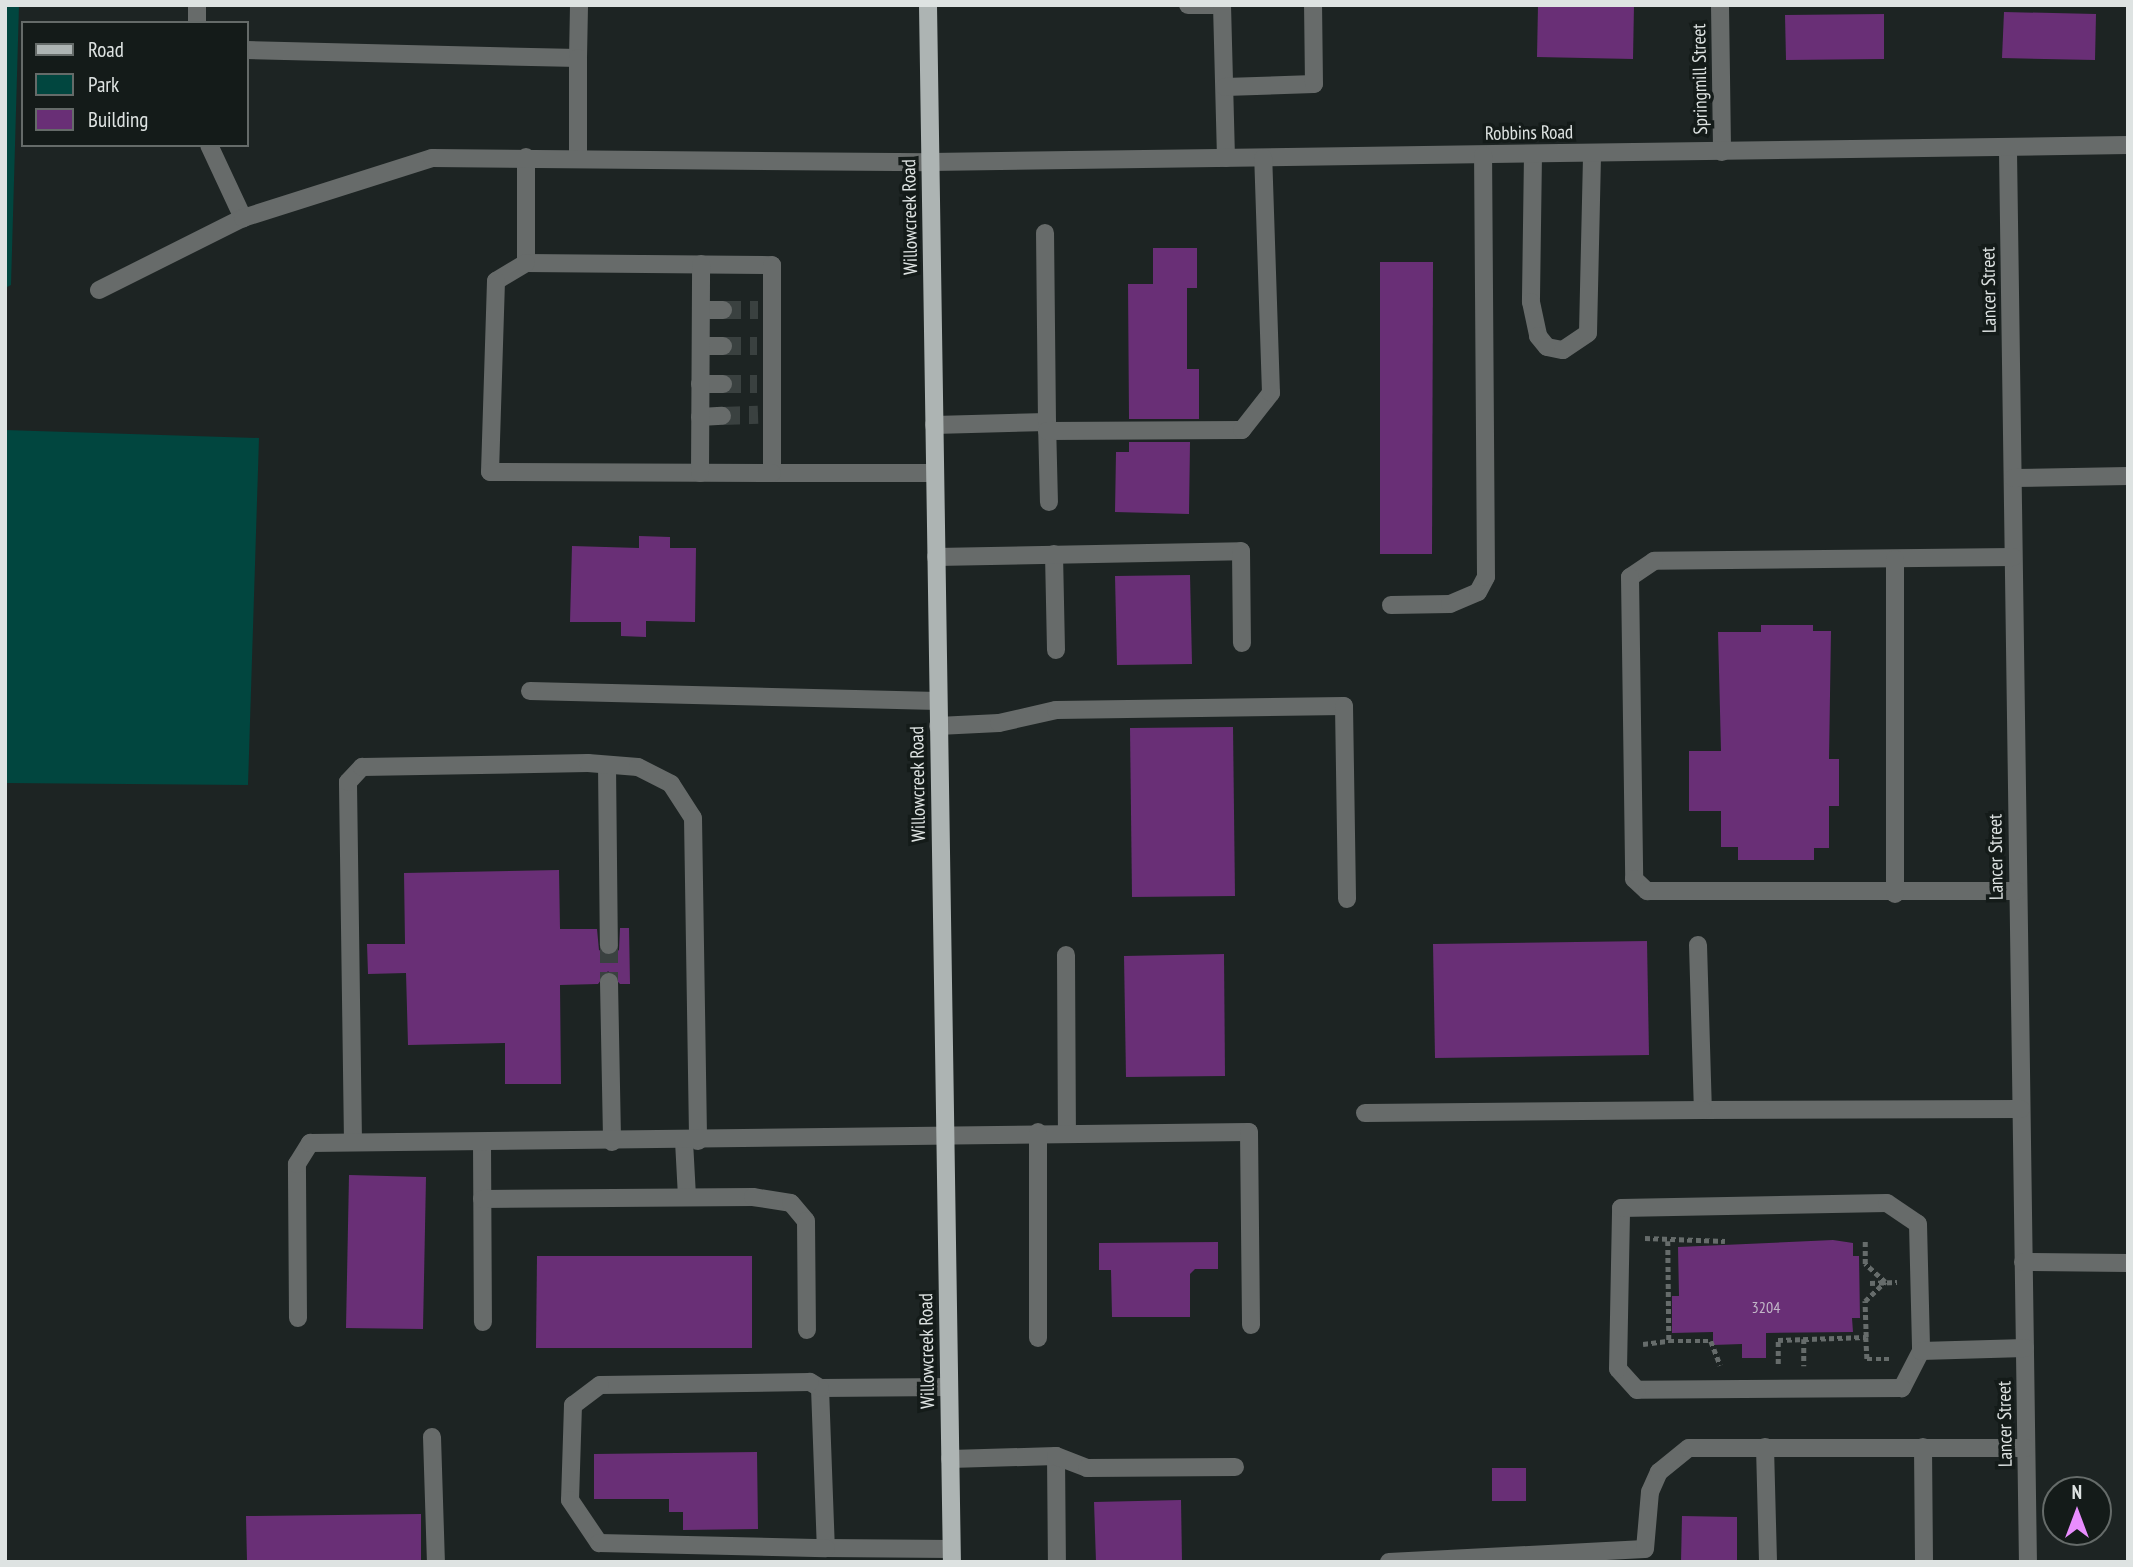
<!DOCTYPE html>
<html>
<head>
<meta charset="utf-8">
<style>
  body { margin:0 }
  #map { position:relative; width:2133px; height:1567px; overflow:hidden; background:#1d2423; font-family:"PT Sans Narrow",sans-serif }
  div>[style] { position:absolute }
  .green>* { inset:0; background:#01463f }
  .building>* { inset:0; background:#692f76 }
  .minor-tunnel>* { height:18px; margin-top:-9px; transform-origin:0; background:repeating-linear-gradient(90deg,#3a4140 0 18px,transparent 0 27px) }
  .path>* { height:4.5px; margin-top:-2.25px; transform-origin:0; background:repeating-linear-gradient(90deg,#666c6b 0 5px,transparent 0 8.5px) }
  .minor>* { height:18px; margin:-9px; padding:0 9px; transform-origin:9px; border-radius:9px; background:#676b6a }
  .major>* { height:18px; margin:-9px; padding:0 9px; transform-origin:9px; border-radius:9px; background:#adb4b3 }
  span { translate:-50% -50%; white-space:nowrap; text-align:center; line-height:1.15; -webkit-text-stroke:7px #141b19; paint-order:stroke }
  .number-label { font-size:16px; color:#c1b6c7 }
  .number-label span { -webkit-text-stroke-width:0 }
  .street-label { font-size:19px; color:#dee3e2 }
  .frame { position:absolute; inset:0; border:7px solid #dee3e2; pointer-events:none }
  .legend { position:absolute; left:21px; top:21px; width:228px; height:126px; box-sizing:border-box; background:#141b19; border:2px solid #656b69; margin:0; padding:9px 12px; list-style:none; font-size:21px; color:#dee3e2 }
  .legend li { display:flex; align-items:center; gap:14px; height:35px }
  .legend b { width:35px; border:2px solid #656b69 }
  .north { position:absolute; left:2042px; top:1476px; width:70px; height:70px; box-sizing:border-box; background:#141b19; border:2px solid #656b69; border-radius:50%; rotate:0deg; font-size:19px; font-weight:700; line-height:28px; text-align:center; color:#dee3e2 }
  .north::after { content:''; display:block; margin:auto; width:24px; height:32px; background:#e98dfe; clip-path:polygon(50% 0,100% 100%,50% 72%,0 100%) }
</style>
</head>
<body>
<div id="map">
  <div class="green">
    <i style="clip-path:polygon(5px 5px,19px 5px,11px 285px,5px 288px)"></i>
    <i style="clip-path:polygon(5px 430px,259px 438px,248px 785px,5px 783px)"></i>
  </div>
  <div class="building">
    <i style="clip-path:polygon(1538px 5px,1634px 5px,1633px 59px,1537px 57px)"></i>
    <i style="clip-path:polygon(2004px 12px,2096px 14px,2095px 60px,2002px 58px)"></i>
    <i style="clip-path:polygon(1884px 14px,1884px 59px,1786px 60px,1785px 15px)"></i>
    <i style="clip-path:polygon(1153px 248px,1197px 248px,1197px 288px,1187px 288px,1187px 369px,1199px 369px,1199px 419px,1129px 419px,1128px 284px,1153px 284px)"></i>
    <i style="clip-path:polygon(1380px 262px,1433px 262px,1432px 554px,1380px 554px)"></i>
    <i style="clip-path:polygon(1129px 442px,1190px 442px,1189px 514px,1115px 512px,1116px 452px,1129px 452px)"></i>
    <i style="clip-path:polygon(639px 536px,670px 537px,670px 548px,696px 548px,695px 622px,646px 621px,646px 637px,621px 636px,621px 622px,570px 622px,572px 546px,639px 548px)"></i>
    <i style="clip-path:polygon(1190px 575px,1192px 664px,1117px 665px,1115px 576px)"></i>
    <i style="clip-path:polygon(1761px 625px,1813px 625px,1813px 631px,1831px 631px,1829px 759px,1839px 759px,1839px 806px,1829px 806px,1829px 848px,1814px 848px,1814px 860px,1738px 860px,1738px 847px,1721px 847px,1721px 811px,1689px 811px,1689px 751px,1721px 751px,1718px 632px,1761px 632px)"></i>
    <i style="clip-path:polygon(1233px 727px,1235px 896px,1132px 897px,1130px 728px)"></i>
    <i style="clip-path:polygon(559px 870px,560px 929px,597px 929px,599px 950px,610px 956px,619px 950px,620px 928px,629px 928px,630px 984px,620px 984px,608px 971px,598px 984px,560px 985px,561px 1084px,505px 1084px,505px 1043px,408px 1045px,406px 973px,368px 974px,367px 944px,405px 944px,404px 873px)"></i>
    <i style="clip-path:polygon(1647px 941px,1649px 1055px,1435px 1058px,1433px 944px)"></i>
    <i style="clip-path:polygon(1224px 954px,1225px 1076px,1126px 1077px,1124px 956px)"></i>
    <i style="clip-path:polygon(349px 1175px,426px 1177px,423px 1329px,346px 1328px)"></i>
    <i style="clip-path:polygon(1833px 1240px,1853px 1243px,1853px 1256px,1859px 1256px,1860px 1318px,1852px 1318px,1853px 1332px,1766px 1333px,1766px 1358px,1742px 1358px,1742px 1344px,1713px 1345px,1713px 1332px,1672px 1333px,1672px 1296px,1679px 1296px,1678px 1247px)"></i>
    <i style="clip-path:polygon(1218px 1242px,1218px 1269px,1195px 1269px,1190px 1274px,1190px 1317px,1112px 1317px,1111px 1270px,1099px 1270px,1099px 1243px)"></i>
    <i style="clip-path:polygon(537px 1256px,752px 1256px,752px 1348px,536px 1348px)"></i>
    <i style="clip-path:polygon(757px 1452px,758px 1529px,683px 1530px,683px 1512px,669px 1512px,669px 1499px,594px 1499px,594px 1454px)"></i>
    <i style="clip-path:polygon(1492px 1468px,1526px 1468px,1526px 1501px,1492px 1501px)"></i>
    <i style="clip-path:polygon(1181px 1500px,1182px 1562px,1096px 1562px,1094px 1502px)"></i>
    <i style="clip-path:polygon(421px 1514px,421px 1560px,247px 1562px,246px 1516px)"></i>
    <i style="clip-path:polygon(1682px 1516px,1737px 1517px,1737px 1562px,1681px 1562px)"></i>
  </div>
  <div class="minor-tunnel">
    <i style="left:723px;top:310px;width:35px"></i>
    <i style="left:723px;top:346px;width:34px"></i>
    <i style="left:723px;top:384px;width:34px"></i>
    <i style="left:722px;top:416px;width:36px;rotate:-2deg"></i>
    <i style="left:609px;top:945px;width:37px;rotate:90deg"></i>
  </div>
  <div class="path">
    <i style="left:1645px;top:1238px;width:80px;rotate:2.1deg"></i>
    <i style="left:1668px;top:1241px;width:100px;rotate:89.4deg"></i>
    <i style="left:1669px;top:1341px;width:42px"></i>
    <i style="left:1711px;top:1341px;width:26px;rotate:69deg"></i>
    <i style="left:1870px;top:1283px;width:27px;rotate:-2deg"></i>
    <i style="left:1866px;top:1337px;width:22px;rotate:87deg"></i>
    <i style="left:1867px;top:1359px;width:23px"></i>
    <i style="left:1804px;top:1339px;width:27px;rotate:90deg"></i>
    <i style="left:1643px;top:1344px;width:26px;rotate:-7deg"></i>
    <i style="left:1778px;top:1364px;width:24px;rotate:-90deg"></i>
    <i style="left:1778px;top:1340px;width:88px;rotate:-2deg"></i>
    <i style="left:1866px;top:1337px;width:36px;rotate:-92deg"></i>
    <i style="left:1865px;top:1301px;width:28px;rotate:-44deg"></i>
    <i style="left:1885px;top:1282px;width:27px;rotate:-138deg"></i>
    <i style="left:1865px;top:1264px;width:24px;rotate:-90deg"></i>
  </div>
  <div class="minor">
    <i style="left:1188px;top:5px;width:33px"></i>
    <i style="left:1222px;top:5px;width:153px;rotate:88.5deg"></i>
    <i style="left:1720px;top:5px;width:147px;rotate:89.2deg"></i>
    <i style="left:197px;top:23px;width:18px;rotate:-90deg"></i>
    <i style="left:247px;top:50px;width:331px;rotate:1.4deg"></i>
    <i style="left:578px;top:58px;width:53px;rotate:-88.9deg"></i>
    <i style="left:578px;top:58px;width:99px;rotate:90deg"></i>
    <i style="left:1225px;top:87px;width:89px;rotate:-1.9deg"></i>
    <i style="left:1314px;top:84px;width:79px;rotate:-90.7deg"></i>
    <i style="left:209px;top:145px;width:81px;rotate:65deg"></i>
    <i style="left:2008px;top:151px;width:1411px;rotate:89.19deg"></i>
    <i style="left:1533px;top:154px;width:148px;rotate:90.8deg"></i>
    <i style="left:1531px;top:302px;width:35px;rotate:78deg"></i>
    <i style="left:1538px;top:336px;width:14px;rotate:51deg"></i>
    <i style="left:1547px;top:347px;width:16px;rotate:11deg"></i>
    <i style="left:1563px;top:350px;width:30px;rotate:-34deg"></i>
    <i style="left:1588px;top:333px;width:180px;rotate:-88.7deg"></i>
    <i style="left:526px;top:157px;width:106px;rotate:90deg"></i>
    <i style="left:526px;top:263px;width:246px;rotate:0.5deg"></i>
    <i style="left:772px;top:265px;width:208px;rotate:90deg"></i>
    <i style="left:772px;top:473px;width:161px"></i>
    <i style="left:526px;top:263px;width:35px;rotate:149deg"></i>
    <i style="left:496px;top:281px;width:191px;rotate:91.8deg"></i>
    <i style="left:490px;top:472px;width:282px;rotate:0.2deg"></i>
    <i style="left:99px;top:290px;width:161px;rotate:-26.6deg"></i>
    <i style="left:243px;top:218px;width:198px;rotate:-17.6deg"></i>
    <i style="left:432px;top:158px;width:498px;rotate:0.5deg"></i>
    <i style="left:930px;top:162px;width:1198px;rotate:-0.81deg"></i>
    <i style="left:701px;top:310px;width:22px"></i>
    <i style="left:701px;top:346px;width:22px"></i>
    <i style="left:700px;top:384px;width:23px"></i>
    <i style="left:700px;top:417px;width:22px;rotate:-3deg"></i>
    <i style="left:1047px;top:422px;width:80px;rotate:88.6deg"></i>
    <i style="left:934px;top:425px;width:113px;rotate:-1.5deg"></i>
    <i style="left:1047px;top:422px;width:189px;rotate:-90.6deg"></i>
    <i style="left:1047px;top:431px;width:195px;rotate:-0.3deg"></i>
    <i style="left:1242px;top:430px;width:47px;rotate:-51.9deg"></i>
    <i style="left:1271px;top:393px;width:235px;rotate:-91.9deg"></i>
    <i style="left:700px;top:473px;width:209px;rotate:-89.7deg"></i>
    <i style="left:2013px;top:478px;width:115px;rotate:-1deg"></i>
    <i style="left:1054px;top:554px;width:96px;rotate:88.8deg"></i>
    <i style="left:936px;top:557px;width:305px;rotate:-1.1deg"></i>
    <i style="left:1241px;top:551px;width:92px;rotate:89.4deg"></i>
    <i style="left:2013px;top:557px;width:359px;rotate:179.4deg"></i>
    <i style="left:1654px;top:561px;width:29px;rotate:146deg"></i>
    <i style="left:1630px;top:577px;width:302px;rotate:89.2deg"></i>
    <i style="left:1634px;top:879px;width:18px;rotate:43deg"></i>
    <i style="left:1647px;top:891px;width:370px"></i>
    <i style="left:1391px;top:605px;width:59px;rotate:-1deg"></i>
    <i style="left:1450px;top:604px;width:30px;rotate:-23deg"></i>
    <i style="left:1478px;top:592px;width:17px;rotate:-62deg"></i>
    <i style="left:1486px;top:577px;width:422px;rotate:-90.4deg"></i>
    <i style="left:530px;top:691px;width:408px;rotate:1.4deg"></i>
    <i style="left:938px;top:726px;width:61px;rotate:-2.8deg"></i>
    <i style="left:999px;top:723px;width:58px;rotate:-12.8deg"></i>
    <i style="left:1056px;top:710px;width:288px;rotate:-0.8deg"></i>
    <i style="left:1344px;top:706px;width:193px;rotate:89.1deg"></i>
    <i style="left:607px;top:765px;width:180px;rotate:89.4deg"></i>
    <i style="left:1895px;top:894px;width:335px;rotate:-90deg"></i>
    <i style="left:1698px;top:945px;width:165px;rotate:88.3deg"></i>
    <i style="left:1703px;top:1110px;width:318px;rotate:-0.2deg"></i>
    <i style="left:1066px;top:955px;width:177px;rotate:89.7deg"></i>
    <i style="left:609px;top:982px;width:160px;rotate:88.9deg"></i>
    <i style="left:1365px;top:1113px;width:338px;rotate:-0.5deg"></i>
    <i style="left:684px;top:1141px;width:56px;rotate:86.9deg"></i>
    <i style="left:353px;top:1142px;width:360px;rotate:-90.8deg"></i>
    <i style="left:348px;top:782px;width:21px;rotate:-47deg"></i>
    <i style="left:362px;top:767px;width:226px;rotate:-1deg"></i>
    <i style="left:588px;top:763px;width:50px;rotate:4.6deg"></i>
    <i style="left:638px;top:767px;width:37px;rotate:27deg"></i>
    <i style="left:671px;top:784px;width:40px;rotate:57.1deg"></i>
    <i style="left:693px;top:818px;width:323px;rotate:89.1deg"></i>
    <i style="left:482px;top:1143px;width:179px;rotate:89.7deg"></i>
    <i style="left:482px;top:1199px;width:271px;rotate:-0.4deg"></i>
    <i style="left:753px;top:1197px;width:38px;rotate:9deg"></i>
    <i style="left:791px;top:1203px;width:23px;rotate:50deg"></i>
    <i style="left:806px;top:1221px;width:109px;rotate:89.5deg"></i>
    <i style="left:2023px;top:1262px;width:105px;rotate:0.5deg"></i>
    <i style="left:298px;top:1318px;width:154px;rotate:-90.4deg"></i>
    <i style="left:297px;top:1164px;width:25px;rotate:-58deg"></i>
    <i style="left:310px;top:1143px;width:939px;rotate:-0.67deg"></i>
    <i style="left:1249px;top:1132px;width:193px;rotate:89.4deg"></i>
    <i style="left:1038px;top:1338px;width:206px;rotate:-90deg"></i>
    <i style="left:1921px;top:1351px;width:42px;rotate:117.2deg"></i>
    <i style="left:1902px;top:1388px;width:265px;rotate:179.6deg"></i>
    <i style="left:1637px;top:1390px;width:28px;rotate:-132deg"></i>
    <i style="left:1618px;top:1369px;width:161px;rotate:-88.9deg"></i>
    <i style="left:1621px;top:1208px;width:266px;rotate:-1.1deg"></i>
    <i style="left:1887px;top:1203px;width:37px;rotate:34deg"></i>
    <i style="left:1918px;top:1224px;width:127px;rotate:88.6deg"></i>
    <i style="left:1921px;top:1351px;width:104px;rotate:-1.7deg"></i>
    <i style="left:949px;top:1387px;width:129px;rotate:179.6deg"></i>
    <i style="left:820px;top:1388px;width:160px;rotate:87.9deg"></i>
    <i style="left:826px;top:1548px;width:125px;rotate:0.5deg"></i>
    <i style="left:820px;top:1388px;width:12px;rotate:-149deg"></i>
    <i style="left:810px;top:1382px;width:210px;rotate:179.2deg"></i>
    <i style="left:600px;top:1385px;width:34px;rotate:143deg"></i>
    <i style="left:573px;top:1405px;width:95px;rotate:91.8deg"></i>
    <i style="left:570px;top:1500px;width:52px;rotate:56deg"></i>
    <i style="left:599px;top:1543px;width:227px;rotate:1.3deg"></i>
    <i style="left:432px;top:1437px;width:125px;rotate:88.2deg"></i>
    <i style="left:1765px;top:1447px;width:115px;rotate:88.5deg"></i>
    <i style="left:1923px;top:1447px;width:115px;rotate:89.5deg"></i>
    <i style="left:1056px;top:1456px;width:106px;rotate:89.5deg"></i>
    <i style="left:950px;top:1459px;width:106px;rotate:-1.6deg"></i>
    <i style="left:1056px;top:1456px;width:33px;rotate:21deg"></i>
    <i style="left:1087px;top:1468px;width:148px;rotate:-0.4deg"></i>
    <i style="left:1389px;top:1562px;width:256px;rotate:-2.9deg"></i>
    <i style="left:1645px;top:1549px;width:57px;rotate:-85deg"></i>
    <i style="left:1650px;top:1492px;width:22px;rotate:-66deg"></i>
    <i style="left:1659px;top:1472px;width:38px;rotate:-39deg"></i>
    <i style="left:1689px;top:1448px;width:337px"></i>
  </div>
  <div class="major">
    <i style="left:928px;top:5px;width:1557px;rotate:89.12deg"></i>
  </div>
  <div class="number-label">
    <span style="left:1766px;top:1307px">3204</span>
  </div>
  <div class="street-label">
    <span style="left:1700px;top:79px;rotate:-91deg">Springmill Street</span>
    <span style="left:1529px;top:133px;rotate:-1deg">Robbins Road</span>
    <span style="left:910px;top:217px;rotate:-91deg">Willowcreek Road</span>
    <span style="left:1989px;top:290px;rotate:-91deg">Lancer Street</span>
    <span style="left:918px;top:784px;rotate:-91deg">Willowcreek Road</span>
    <span style="left:1996px;top:857px;rotate:-91deg">Lancer Street</span>
    <span style="left:927px;top:1351px;rotate:-91deg">Willowcreek Road</span>
    <span style="left:2005px;top:1424px;rotate:-91deg">Lancer Street</span>
  </div>
  <div class="frame"></div>
  <ul class="legend">
  <li><b style="height:9px;background:#adb4b3"></b>Road</li>
  <li><b style="height:19px;background:#01463f"></b>Park</li>
  <li><b style="height:19px;background:#692f76"></b>Building</li>
  </ul>
  <div class="north">N</div>
</div>
</body>
</html>
